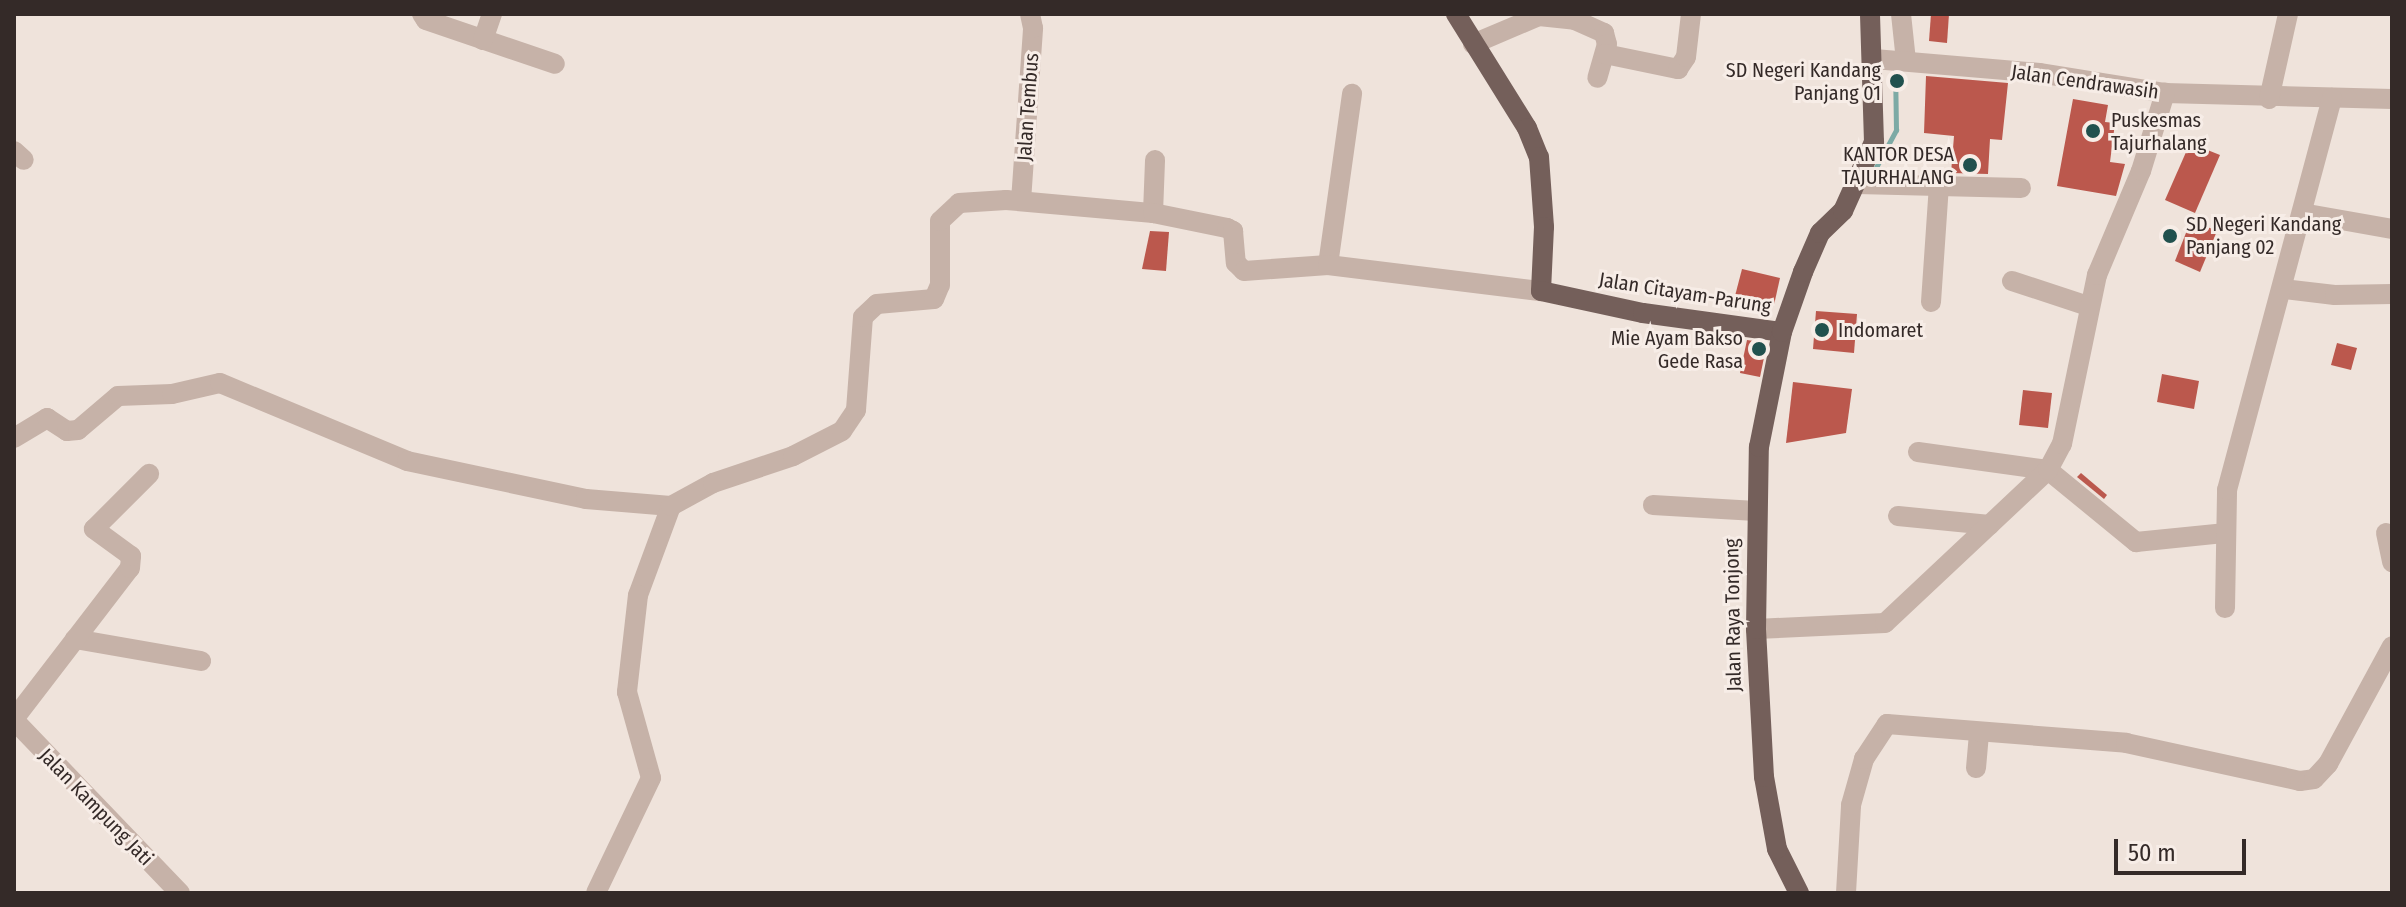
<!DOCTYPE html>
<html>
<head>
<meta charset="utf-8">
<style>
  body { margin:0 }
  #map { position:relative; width:2406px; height:907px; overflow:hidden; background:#efe3db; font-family:"Fira Sans Condensed",sans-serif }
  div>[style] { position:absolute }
  .stream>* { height:5px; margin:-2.5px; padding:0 2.5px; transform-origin:2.5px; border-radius:2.5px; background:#7daaa5 }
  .building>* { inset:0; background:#bb584d }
  .minor>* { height:20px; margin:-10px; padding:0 10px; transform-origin:10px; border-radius:10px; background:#c6b2a8 }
  .major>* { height:20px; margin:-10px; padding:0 10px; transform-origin:10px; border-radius:10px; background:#745f5a }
  .dots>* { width:22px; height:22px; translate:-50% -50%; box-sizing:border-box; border:4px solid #f7ede7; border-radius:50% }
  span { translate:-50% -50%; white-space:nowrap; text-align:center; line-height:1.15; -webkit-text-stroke:6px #f7ede7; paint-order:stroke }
  .poi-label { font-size:20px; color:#342a28 }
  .right { translate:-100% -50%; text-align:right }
  .left { translate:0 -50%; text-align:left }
  .street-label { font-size:20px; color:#342a28 }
  .frame { position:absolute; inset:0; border:16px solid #342a28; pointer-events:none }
  .scale { position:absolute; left:2114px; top:839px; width:132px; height:36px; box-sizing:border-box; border:4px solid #342a28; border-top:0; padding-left:10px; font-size:24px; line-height:28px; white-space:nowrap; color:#342a28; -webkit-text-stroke:6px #f7ede7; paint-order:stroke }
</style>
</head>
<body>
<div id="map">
  <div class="stream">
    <i style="left:1874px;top:171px;width:47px;rotate:-61.8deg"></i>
    <i style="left:1896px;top:130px;width:65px;rotate:-90.9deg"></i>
  </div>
  <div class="building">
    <i style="clip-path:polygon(1931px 14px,1949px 14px,1947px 43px,1929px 41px)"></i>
    <i style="clip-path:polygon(1926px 76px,2008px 83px,2002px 140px,1990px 139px,1988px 174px,1951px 173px,1954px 136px,1924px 133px)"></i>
    <i style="clip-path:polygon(2073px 99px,2108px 105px,2105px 122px,2115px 123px,2110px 162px,2125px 164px,2116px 196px,2057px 186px)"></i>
    <i style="clip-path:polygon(2190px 143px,2220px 155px,2195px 213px,2165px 200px)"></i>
    <i style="clip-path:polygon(2191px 220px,2217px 231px,2200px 272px,2175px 261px)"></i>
    <i style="clip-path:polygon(1150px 231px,1169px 232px,1166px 271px,1142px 269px)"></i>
    <i style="clip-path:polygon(1742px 269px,1780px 278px,1774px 305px,1735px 296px)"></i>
    <i style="clip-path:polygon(1816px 311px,1857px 314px,1854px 353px,1813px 349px)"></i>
    <i style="clip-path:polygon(1747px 340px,1767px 343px,1760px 377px,1740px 373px)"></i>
    <i style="clip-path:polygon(2337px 343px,2357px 348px,2351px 370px,2331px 365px)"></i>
    <i style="clip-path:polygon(2162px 374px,2199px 381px,2194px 409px,2157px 402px)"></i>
    <i style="clip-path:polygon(1793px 382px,1852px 389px,1846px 433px,1786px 443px)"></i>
    <i style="clip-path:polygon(2023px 390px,2052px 393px,2048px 428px,2019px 425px)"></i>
    <i style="clip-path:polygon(2081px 473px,2107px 495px,2104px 499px,2077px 477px)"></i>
  </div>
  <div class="minor">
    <i style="left:422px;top:14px;width:7px;rotate:56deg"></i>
    <i style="left:426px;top:20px;width:136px;rotate:18.8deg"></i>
    <i style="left:1901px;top:14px;width:47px;rotate:83.9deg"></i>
    <i style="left:483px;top:40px;width:28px;rotate:-71deg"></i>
    <i style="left:1473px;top:44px;width:72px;rotate:-23deg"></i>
    <i style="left:1539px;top:16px;width:36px;rotate:6deg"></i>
    <i style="left:1575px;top:20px;width:32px;rotate:24deg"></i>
    <i style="left:1604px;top:33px;width:11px;rotate:75deg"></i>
    <i style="left:1607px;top:44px;width:35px;rotate:106deg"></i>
    <i style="left:1605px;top:54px;width:75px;rotate:11.6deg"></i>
    <i style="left:1678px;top:69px;width:14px;rotate:-56deg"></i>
    <i style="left:1686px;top:57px;width:43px;rotate:-83.4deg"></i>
    <i style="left:1874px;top:59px;width:166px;rotate:4.8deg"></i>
    <i style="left:2039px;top:73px;width:128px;rotate:9deg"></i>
    <i style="left:2165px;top:93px;width:227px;rotate:1.5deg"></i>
    <i style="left:2269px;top:99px;width:87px;rotate:-77.4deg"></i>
    <i style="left:14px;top:151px;width:13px;rotate:42deg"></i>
    <i style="left:1857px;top:184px;width:164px;rotate:1.4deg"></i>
    <i style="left:1021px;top:201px;width:173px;rotate:-86deg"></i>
    <i style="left:1033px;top:28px;width:14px;rotate:-102deg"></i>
    <i style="left:1153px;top:213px;width:53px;rotate:-87.8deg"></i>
    <i style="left:2302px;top:213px;width:91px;rotate:10.1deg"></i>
    <i style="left:1328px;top:265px;width:173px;rotate:-82deg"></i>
    <i style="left:2012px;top:281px;width:80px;rotate:18.2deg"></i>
    <i style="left:2284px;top:289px;width:51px;rotate:6.7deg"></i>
    <i style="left:2335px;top:295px;width:57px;rotate:-1deg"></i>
    <i style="left:1931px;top:302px;width:118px;rotate:-86.1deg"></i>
    <i style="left:14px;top:438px;width:39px;rotate:-31deg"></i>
    <i style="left:47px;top:418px;width:24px;rotate:33deg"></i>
    <i style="left:67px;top:431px;width:11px;rotate:-5deg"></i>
    <i style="left:78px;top:430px;width:52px;rotate:-40.4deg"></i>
    <i style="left:118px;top:396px;width:54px;rotate:-2.1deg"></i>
    <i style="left:172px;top:394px;width:49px;rotate:-12.9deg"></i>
    <i style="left:220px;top:383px;width:203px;rotate:22.6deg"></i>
    <i style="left:407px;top:461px;width:183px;rotate:12deg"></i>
    <i style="left:586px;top:499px;width:85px;rotate:4.7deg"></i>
    <i style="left:671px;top:506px;width:95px;rotate:110.3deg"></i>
    <i style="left:638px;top:595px;width:98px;rotate:96.5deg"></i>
    <i style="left:627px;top:692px;width:89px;rotate:74.4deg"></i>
    <i style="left:651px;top:778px;width:127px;rotate:115.6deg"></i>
    <i style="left:1918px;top:452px;width:131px;rotate:7.9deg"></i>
    <i style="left:2048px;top:470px;width:114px;rotate:39.3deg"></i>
    <i style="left:2136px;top:542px;width:88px;rotate:-5.8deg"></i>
    <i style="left:1653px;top:505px;width:103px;rotate:3.3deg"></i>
    <i style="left:671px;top:506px;width:48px;rotate:-28.7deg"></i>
    <i style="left:713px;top:483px;width:84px;rotate:-18.6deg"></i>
    <i style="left:793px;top:456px;width:55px;rotate:-27deg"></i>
    <i style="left:842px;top:431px;width:25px;rotate:-56deg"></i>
    <i style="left:856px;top:410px;width:93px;rotate:-85.7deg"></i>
    <i style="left:863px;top:317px;width:19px;rotate:-43deg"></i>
    <i style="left:877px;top:304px;width:57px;rotate:-5deg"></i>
    <i style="left:934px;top:299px;width:15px;rotate:-67deg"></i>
    <i style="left:940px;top:285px;width:64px;rotate:-90deg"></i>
    <i style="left:940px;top:221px;width:26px;rotate:-43deg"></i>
    <i style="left:959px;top:203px;width:47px;rotate:-3.7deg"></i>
    <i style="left:1006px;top:200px;width:148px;rotate:5.1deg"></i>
    <i style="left:1153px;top:213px;width:76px;rotate:11.5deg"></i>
    <i style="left:1227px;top:228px;width:7px;rotate:27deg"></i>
    <i style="left:1233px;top:231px;width:32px;rotate:85deg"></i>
    <i style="left:1236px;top:263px;width:11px;rotate:45deg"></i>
    <i style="left:1244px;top:271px;width:84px;rotate:-4.1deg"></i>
    <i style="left:1328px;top:265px;width:215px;rotate:7deg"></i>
    <i style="left:1898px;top:516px;width:92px;rotate:5.6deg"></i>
    <i style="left:2386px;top:533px;width:30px;rotate:78deg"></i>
    <i style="left:2225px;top:608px;width:118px;rotate:-89deg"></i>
    <i style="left:2227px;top:490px;width:406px;rotate:-75deg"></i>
    <i style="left:1756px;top:629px;width:129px;rotate:-2.7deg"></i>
    <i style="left:1885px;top:623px;width:224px;rotate:-43.2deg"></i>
    <i style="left:2048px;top:470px;width:30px;rotate:-62deg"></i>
    <i style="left:2062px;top:444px;width:173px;rotate:-78.3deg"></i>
    <i style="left:2097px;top:275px;width:113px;rotate:-67.1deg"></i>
    <i style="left:2141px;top:171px;width:82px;rotate:-72.9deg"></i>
    <i style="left:75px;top:639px;width:128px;rotate:9.9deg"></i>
    <i style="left:14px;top:719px;width:190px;rotate:-52.5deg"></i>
    <i style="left:130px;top:568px;width:12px;rotate:-85deg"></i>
    <i style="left:131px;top:556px;width:46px;rotate:-143.9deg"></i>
    <i style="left:94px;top:529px;width:78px;rotate:-45deg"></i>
    <i style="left:14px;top:720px;width:240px;rotate:46.2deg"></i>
    <i style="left:1976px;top:768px;width:35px;rotate:-85deg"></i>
    <i style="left:1846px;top:893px;width:88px;rotate:-86.7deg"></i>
    <i style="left:1851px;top:805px;width:48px;rotate:-74.2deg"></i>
    <i style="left:1864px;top:759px;width:42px;rotate:-56.7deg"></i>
    <i style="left:1887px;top:724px;width:240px;rotate:4.5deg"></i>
    <i style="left:2126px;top:743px;width:178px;rotate:12.3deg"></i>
    <i style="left:2300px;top:781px;width:14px;rotate:-8deg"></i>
    <i style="left:2314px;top:779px;width:21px;rotate:-47deg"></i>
    <i style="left:2328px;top:764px;width:134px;rotate:-61.5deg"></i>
  </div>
  <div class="major">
    <i style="left:1456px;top:14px;width:134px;rotate:58.1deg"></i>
    <i style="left:1527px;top:128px;width:31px;rotate:68deg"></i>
    <i style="left:1539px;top:157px;width:70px;rotate:85.9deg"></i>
    <i style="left:1544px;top:227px;width:64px;rotate:92.7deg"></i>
    <i style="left:1541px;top:291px;width:104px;rotate:12.2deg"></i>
    <i style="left:1643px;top:313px;width:140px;rotate:7.8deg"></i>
    <i style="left:1799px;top:893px;width:49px;rotate:-116.6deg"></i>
    <i style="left:1777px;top:849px;width:73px;rotate:-100.2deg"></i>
    <i style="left:1764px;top:777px;width:148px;rotate:-93.1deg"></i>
    <i style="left:1756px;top:629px;width:182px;rotate:-89.1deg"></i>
    <i style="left:1759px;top:447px;width:117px;rotate:-78.7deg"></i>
    <i style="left:1782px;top:332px;width:64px;rotate:-70.7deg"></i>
    <i style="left:1803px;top:272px;width:43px;rotate:-66.4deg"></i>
    <i style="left:1820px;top:233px;width:32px;rotate:-44deg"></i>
    <i style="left:1843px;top:211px;width:76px;rotate:-65.8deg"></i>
    <i style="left:1874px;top:142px;width:128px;rotate:-91.8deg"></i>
  </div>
  <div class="dots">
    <i style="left:1897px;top:81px;background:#21514e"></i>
    <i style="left:2093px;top:131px;background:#21514e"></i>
    <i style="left:1970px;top:165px;background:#21514e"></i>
    <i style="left:2170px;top:236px;background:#21514e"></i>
    <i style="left:1822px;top:330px;background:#21514e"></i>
    <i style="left:1759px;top:349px;background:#21514e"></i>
  </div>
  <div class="poi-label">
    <span class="right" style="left:1881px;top:82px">SD Negeri Kandang<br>Panjang 01</span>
    <span class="left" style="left:2111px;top:132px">Puskesmas<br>Tajurhalang</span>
    <span class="right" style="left:1954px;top:166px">KANTOR DESA<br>TAJURHALANG</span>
    <span class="left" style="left:2186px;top:236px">SD Negeri Kandang<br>Panjang 02</span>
    <span class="left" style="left:1838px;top:330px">Indomaret</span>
    <span class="right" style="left:1743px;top:350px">Mie Ayam Bakso<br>Gede Rasa</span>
  </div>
  <div class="street-label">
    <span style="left:2085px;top:82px;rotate:8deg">Jalan Cendrawasih</span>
    <span style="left:1028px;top:107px;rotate:-86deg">Jalan Tembus</span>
    <span style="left:1685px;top:293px;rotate:9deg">Jalan Citayam-Parung</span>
    <span style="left:1733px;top:615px;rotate:-91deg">Jalan Raya Tonjong</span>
    <span style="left:96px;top:807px;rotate:46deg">Jalan Kampung Jati</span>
  </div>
  <div class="frame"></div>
  <div class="scale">50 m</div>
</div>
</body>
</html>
